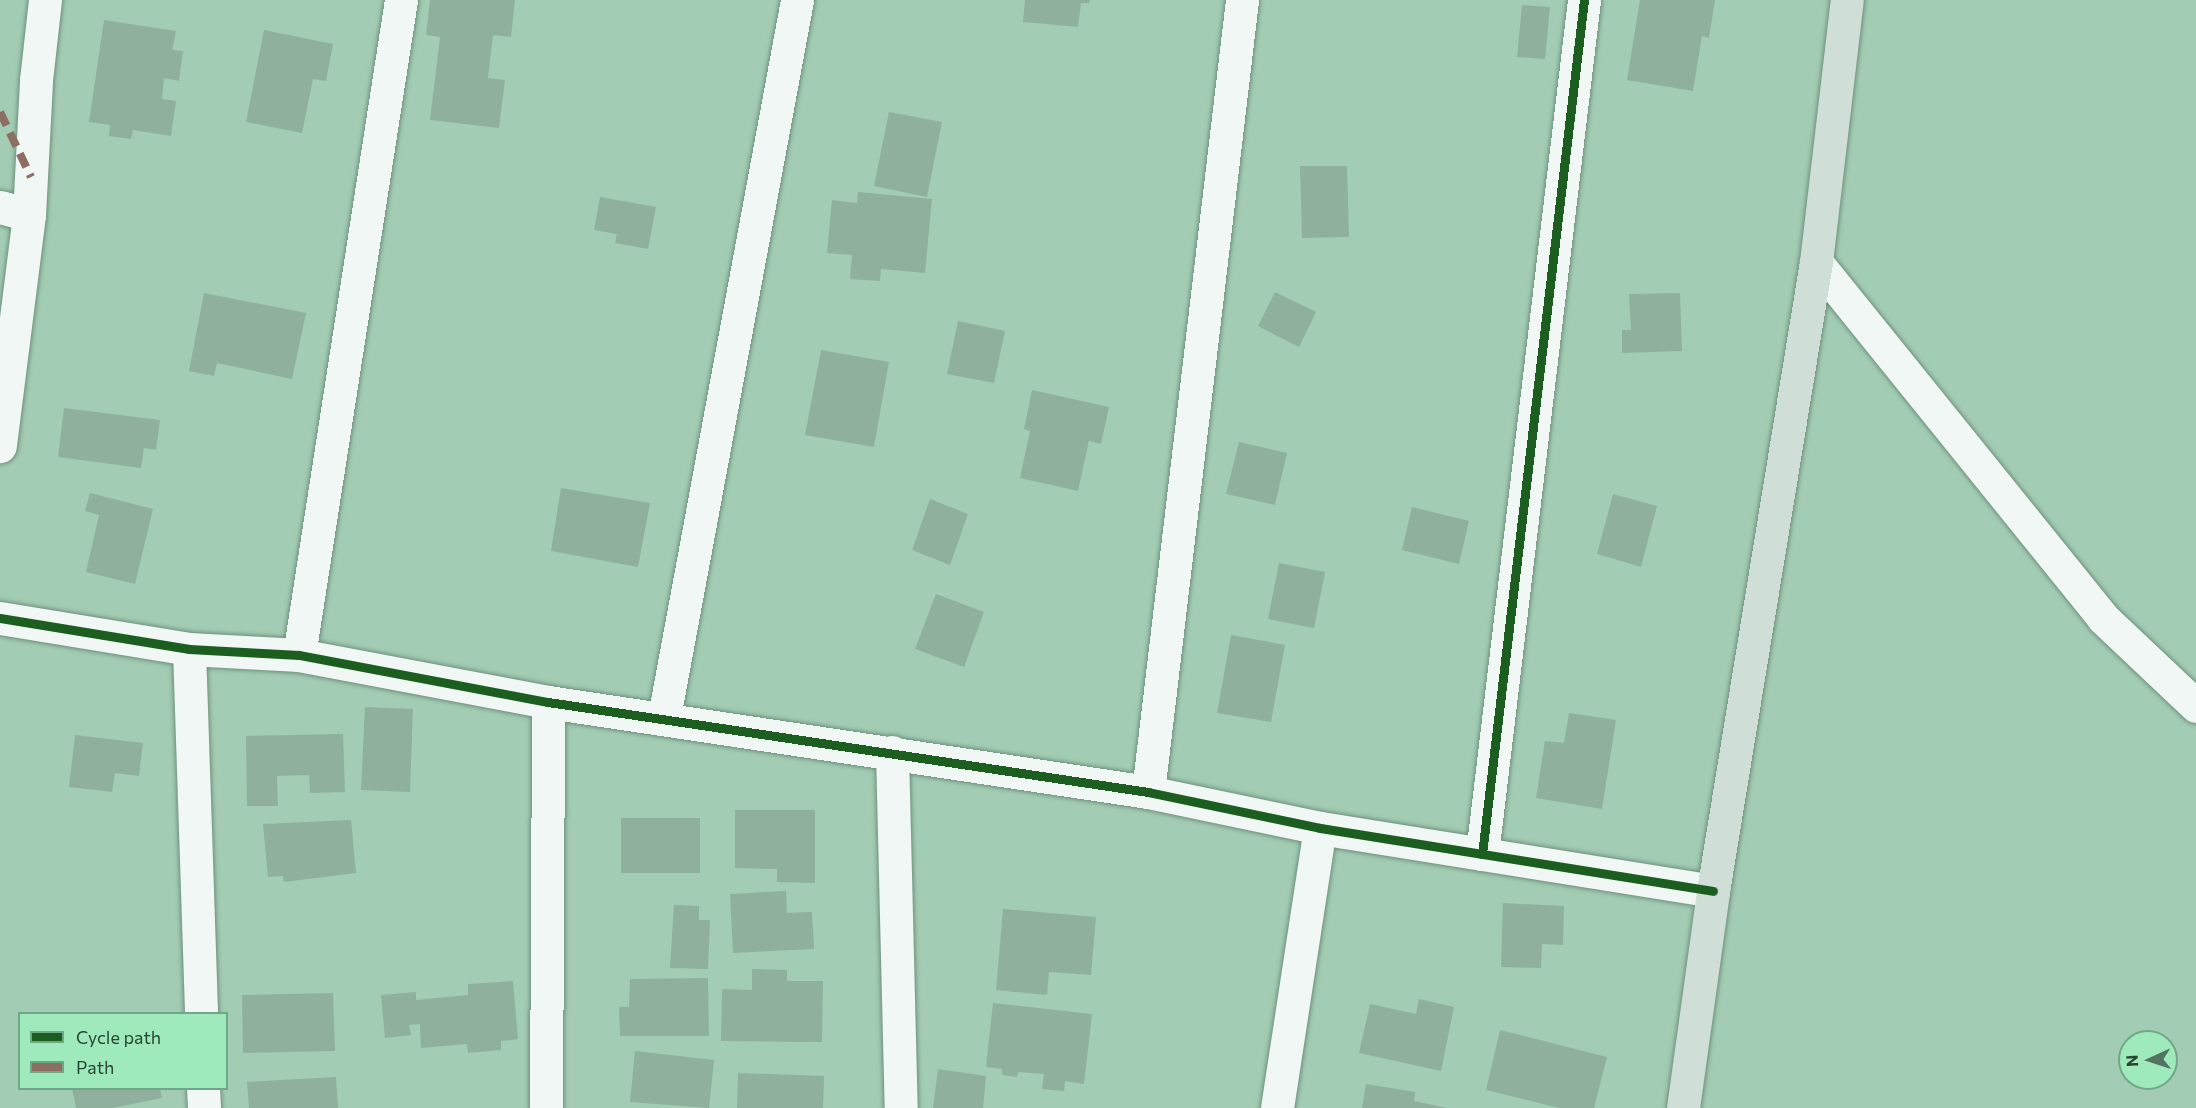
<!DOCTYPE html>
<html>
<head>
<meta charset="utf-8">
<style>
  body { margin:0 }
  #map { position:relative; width:2196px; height:1108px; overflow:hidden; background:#a3ccb4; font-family:Commissioner,sans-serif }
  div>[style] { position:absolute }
  .building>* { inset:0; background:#8fb09d }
  .roads { filter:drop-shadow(0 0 2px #6f907e) drop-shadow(0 0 2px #6f907e) }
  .street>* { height:33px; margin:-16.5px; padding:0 16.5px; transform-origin:16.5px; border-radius:16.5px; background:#f1f7f4 }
  .primary>* { height:33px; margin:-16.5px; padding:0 16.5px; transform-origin:16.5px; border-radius:16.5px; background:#cfded6 }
  .quiet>* { height:8px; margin-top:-4px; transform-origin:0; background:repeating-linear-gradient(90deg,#8d6e63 0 15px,transparent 0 23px) }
  .cycleway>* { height:9px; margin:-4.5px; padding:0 4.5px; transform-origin:4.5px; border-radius:4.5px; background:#1b5e20 }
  span { translate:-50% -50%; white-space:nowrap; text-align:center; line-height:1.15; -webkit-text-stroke:5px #9feabd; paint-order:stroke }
  .legend { position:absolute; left:18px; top:1012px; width:210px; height:78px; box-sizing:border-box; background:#9feabd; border:2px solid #6fa886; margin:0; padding:8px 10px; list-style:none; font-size:18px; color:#264533 }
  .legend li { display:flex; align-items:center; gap:12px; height:30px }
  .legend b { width:30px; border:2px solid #6fa886 }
  .north { position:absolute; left:2118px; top:1030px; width:60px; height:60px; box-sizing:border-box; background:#9feabd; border:2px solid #6fa886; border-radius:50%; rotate:267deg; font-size:16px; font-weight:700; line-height:24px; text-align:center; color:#264533 }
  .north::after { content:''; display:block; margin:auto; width:21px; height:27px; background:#527460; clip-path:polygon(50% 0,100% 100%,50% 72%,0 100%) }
</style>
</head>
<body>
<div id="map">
  <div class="building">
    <i style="clip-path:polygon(430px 0,515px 0,511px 37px,493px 35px,488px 78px,505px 80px,499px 128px,430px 120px,440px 37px,426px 35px)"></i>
    <i style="clip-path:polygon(1025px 0,1090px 0,1089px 3px,1081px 3px,1078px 27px,1023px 22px)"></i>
    <i style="clip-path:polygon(1640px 0,1715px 0,1709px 38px,1702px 36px,1693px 91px,1627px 80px)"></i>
    <i style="clip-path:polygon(1522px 5px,1550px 7px,1545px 59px,1517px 57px)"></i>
    <i style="clip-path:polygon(104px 20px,176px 31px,172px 50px,183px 51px,179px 81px,164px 78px,162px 99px,176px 101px,171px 136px,133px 130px,131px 139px,109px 136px,110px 125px,89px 122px)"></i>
    <i style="clip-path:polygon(264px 30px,333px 44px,326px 81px,313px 79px,302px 133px,246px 122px)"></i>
    <i style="clip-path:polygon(889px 112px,942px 122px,927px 197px,874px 186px)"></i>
    <i style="clip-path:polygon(1300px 166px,1347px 166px,1349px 237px,1302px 238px)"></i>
    <i style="clip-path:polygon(858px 192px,932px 199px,925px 273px,881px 269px,880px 281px,850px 279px,852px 255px,827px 253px,832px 200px,857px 203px)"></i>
    <i style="clip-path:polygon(600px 197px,656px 207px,648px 249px,615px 243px,617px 234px,594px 230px)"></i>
    <i style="clip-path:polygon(1275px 292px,1316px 312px,1299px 347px,1258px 326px)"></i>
    <i style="clip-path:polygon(204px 293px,306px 313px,292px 379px,217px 363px,214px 376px,189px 371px)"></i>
    <i style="clip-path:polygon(1680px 293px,1682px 351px,1622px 353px,1622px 330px,1631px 330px,1629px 294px)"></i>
    <i style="clip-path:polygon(958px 321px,1005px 331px,994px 383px,947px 374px)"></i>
    <i style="clip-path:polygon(821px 350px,889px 362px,874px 447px,805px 435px)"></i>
    <i style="clip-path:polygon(1032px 390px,1109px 407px,1101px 444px,1089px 441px,1078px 491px,1020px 478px,1030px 431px,1024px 429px)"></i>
    <i style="clip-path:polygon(64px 408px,160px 420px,156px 450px,144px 448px,141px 468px,58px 457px)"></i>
    <i style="clip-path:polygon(1239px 442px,1287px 453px,1275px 505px,1226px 494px)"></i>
    <i style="clip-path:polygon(561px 488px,650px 503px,638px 567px,551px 551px)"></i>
    <i style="clip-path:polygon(90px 493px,153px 509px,135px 584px,86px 572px,99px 515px,85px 511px)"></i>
    <i style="clip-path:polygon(1613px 494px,1657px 506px,1641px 567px,1597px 554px)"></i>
    <i style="clip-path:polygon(930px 499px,968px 514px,950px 565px,912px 550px)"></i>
    <i style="clip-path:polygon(1412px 507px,1469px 521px,1459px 564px,1402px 550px)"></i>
    <i style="clip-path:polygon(1279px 563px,1325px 572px,1314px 628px,1268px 619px)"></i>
    <i style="clip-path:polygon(936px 594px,984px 612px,964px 667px,915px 649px)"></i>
    <i style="clip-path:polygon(1231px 635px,1285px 645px,1271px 722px,1217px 713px)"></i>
    <i style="clip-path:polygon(365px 707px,413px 709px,410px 792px,361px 790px)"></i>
    <i style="clip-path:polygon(1569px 713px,1616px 720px,1602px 809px,1536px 798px,1545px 741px,1564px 743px)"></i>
    <i style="clip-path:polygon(343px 734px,345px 792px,310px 793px,309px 775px,277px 776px,278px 806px,247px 806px,246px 736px)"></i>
    <i style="clip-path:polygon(75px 735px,143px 743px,139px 776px,115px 773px,112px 792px,69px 787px)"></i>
    <i style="clip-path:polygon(735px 810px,815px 810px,815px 883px,777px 882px,777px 869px,735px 868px)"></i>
    <i style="clip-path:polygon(621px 818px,700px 818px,700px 873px,621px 873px)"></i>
    <i style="clip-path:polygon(351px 820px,356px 873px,284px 882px,283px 876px,268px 877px,263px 824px)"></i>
    <i style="clip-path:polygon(786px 891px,787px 913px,812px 912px,814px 949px,733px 953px,730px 894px)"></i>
    <i style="clip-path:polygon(1503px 903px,1564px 906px,1563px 945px,1542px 944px,1541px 968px,1501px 967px)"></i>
    <i style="clip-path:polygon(674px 905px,699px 906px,699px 920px,710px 920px,708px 969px,670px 968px)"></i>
    <i style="clip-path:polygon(1003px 909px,1096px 917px,1091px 975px,1049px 972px,1047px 995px,996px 990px)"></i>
    <i style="clip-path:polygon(752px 969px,787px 970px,787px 981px,823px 981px,822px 1042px,721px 1041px,722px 989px,752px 990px)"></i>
    <i style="clip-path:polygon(708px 978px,709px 1036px,620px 1036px,619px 1007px,629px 1007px,630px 979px)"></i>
    <i style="clip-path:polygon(513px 981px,518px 1039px,501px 1041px,501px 1050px,468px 1053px,467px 1044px,421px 1048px,420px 1024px,409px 1025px,411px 1035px,385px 1038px,381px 995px,416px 992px,416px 1000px,468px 995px,468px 984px)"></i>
    <i style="clip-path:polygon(333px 993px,335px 1051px,243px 1053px,242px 995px)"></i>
    <i style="clip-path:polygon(1419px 999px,1454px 1007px,1441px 1071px,1359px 1053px,1370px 1004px,1416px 1014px)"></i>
    <i style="clip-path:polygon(993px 1003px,1092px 1014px,1084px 1084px,1065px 1081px,1064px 1091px,1042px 1089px,1044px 1074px,1018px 1072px,1017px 1077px,1002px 1075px,1002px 1069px,986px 1067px)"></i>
    <i style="clip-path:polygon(1500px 1030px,1607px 1057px,1594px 1108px,1559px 1108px,1486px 1090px)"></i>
    <i style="clip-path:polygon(635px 1051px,714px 1060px,709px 1108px,630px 1102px)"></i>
    <i style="clip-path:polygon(938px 1069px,986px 1076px,983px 1108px,933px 1108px)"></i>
    <i style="clip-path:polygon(738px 1073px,824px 1076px,823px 1108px,737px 1108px)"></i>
    <i style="clip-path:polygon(336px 1077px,338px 1108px,249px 1108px,247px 1082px)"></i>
    <i style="clip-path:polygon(1366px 1084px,1415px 1092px,1414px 1101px,1447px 1108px,1362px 1108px)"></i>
    <i style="clip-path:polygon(72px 1088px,160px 1088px,162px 1098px,113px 1108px,76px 1108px)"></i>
  </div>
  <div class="roads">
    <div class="street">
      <i style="left:0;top:207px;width:30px;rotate:15deg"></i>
      <i style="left:29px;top:215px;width:233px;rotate:97.2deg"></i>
      <i style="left:29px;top:215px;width:135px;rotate:-87deg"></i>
      <i style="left:36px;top:80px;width:81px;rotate:-83.6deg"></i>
      <i style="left:1816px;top:262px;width:457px;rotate:51.1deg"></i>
      <i style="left:2103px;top:618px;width:128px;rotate:43.4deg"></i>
      <i style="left:0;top:618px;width:192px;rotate:9.3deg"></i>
      <i style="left:189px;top:649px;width:110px;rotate:3.1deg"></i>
      <i style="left:299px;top:655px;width:253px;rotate:10.7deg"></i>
      <i style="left:548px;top:702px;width:607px;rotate:8.53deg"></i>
      <i style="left:1148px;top:792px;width:176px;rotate:11.8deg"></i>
      <i style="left:1320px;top:828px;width:398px;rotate:9.1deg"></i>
      <i style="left:189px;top:649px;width:365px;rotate:88.1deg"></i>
      <i style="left:299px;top:655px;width:663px;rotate:-81.15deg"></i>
      <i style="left:664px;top:717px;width:729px;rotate:-79.49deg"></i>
      <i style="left:892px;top:752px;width:356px;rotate:88.6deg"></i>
      <i style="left:1148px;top:792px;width:798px;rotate:-83.23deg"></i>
      <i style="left:1482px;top:854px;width:860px;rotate:-83.19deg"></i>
      <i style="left:203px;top:1088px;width:20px;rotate:87deg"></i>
      <i style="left:546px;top:1108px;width:406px;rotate:-89.7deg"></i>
      <i style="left:1277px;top:1108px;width:283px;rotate:-81.3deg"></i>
    </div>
    <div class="primary">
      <i style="left:1683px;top:1108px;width:219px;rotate:-82.1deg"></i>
      <i style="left:1713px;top:891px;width:637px;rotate:-80.7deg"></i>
      <i style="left:1816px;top:262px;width:264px;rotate:-83.3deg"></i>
    </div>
  </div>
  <div class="quiet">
    <i style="left:0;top:112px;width:72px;rotate:64.5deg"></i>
  </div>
  <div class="cycleway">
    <i style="left:0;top:618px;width:192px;rotate:9.3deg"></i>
    <i style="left:189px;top:649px;width:110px;rotate:3.1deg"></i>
    <i style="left:299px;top:655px;width:253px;rotate:10.7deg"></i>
    <i style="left:548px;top:702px;width:607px;rotate:8.53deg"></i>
    <i style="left:1148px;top:792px;width:176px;rotate:11.8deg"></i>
    <i style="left:1320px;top:828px;width:398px;rotate:9.1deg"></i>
    <i style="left:1482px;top:854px;width:860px;rotate:-83.19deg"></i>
  </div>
  <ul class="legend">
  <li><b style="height:8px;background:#1b5e20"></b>Cycle path</li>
  <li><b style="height:8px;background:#8d6e63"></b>Path</li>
  </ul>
  <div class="north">N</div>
</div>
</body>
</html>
